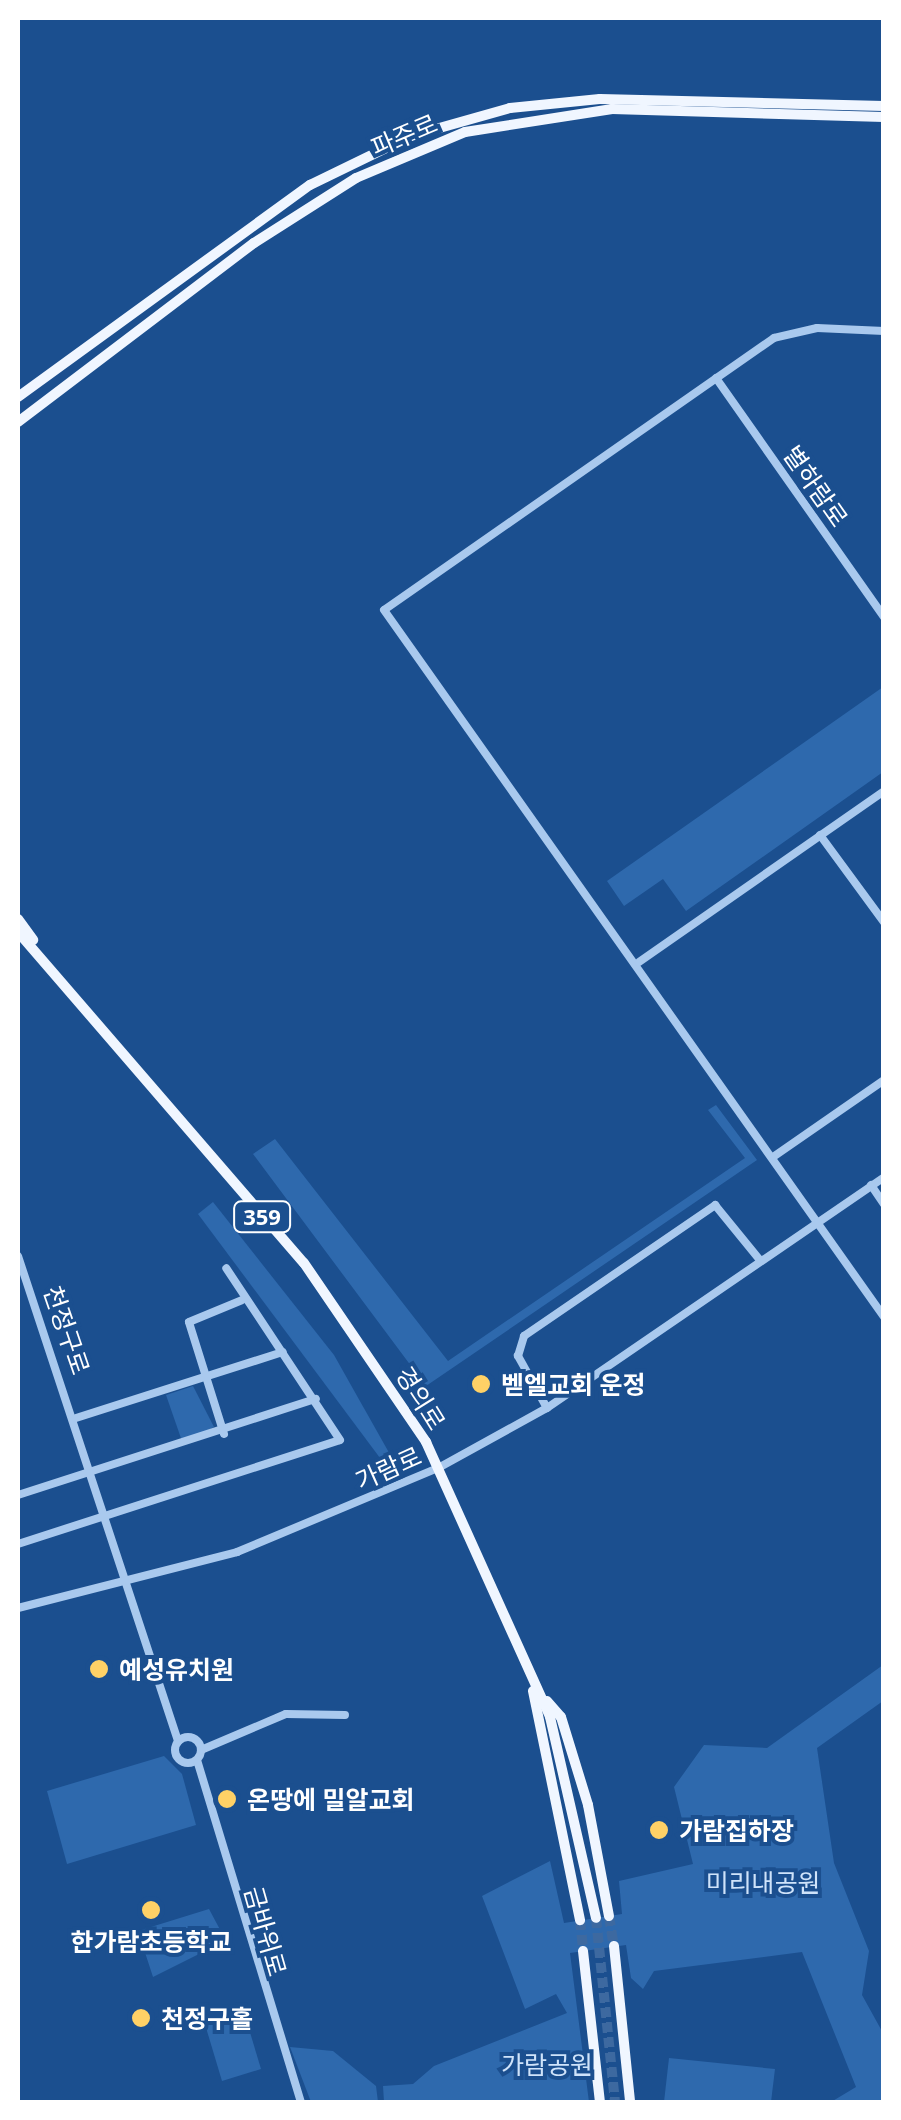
<!DOCTYPE html>
<html>
<head>
<meta charset="utf-8">
<style>
  body { margin:0 }
  #map { position:relative; width:901px; height:2120px; overflow:hidden; background:#1b4f8f; font-family:"Open Sans","Noto Sans KR",sans-serif }
  div>[style] { position:absolute }
  .green>* { inset:0; background:#2e69ad }
  .major-tunnel>* { height:10px; margin-top:-5px; transform-origin:0; background:repeating-linear-gradient(90deg,#3d69a0 0 10px,transparent 0 15px) }
  .minor>* { height:8px; margin:-4px; padding:0 4px; transform-origin:4px; border-radius:4px; background:#a9c9ee }
  .minor>.ring { margin:-4px; padding:0; box-sizing:content-box; background:none; border:8px solid #a9c9ee; border-radius:50% }
  .major>* { height:10px; margin:-5px; padding:0 5px; transform-origin:5px; border-radius:5px; background:#f0f6ff }
  .dots>* { width:28px; height:28px; translate:-50% -50%; box-sizing:border-box; border:5px solid #1b4f8f; border-radius:50% }
  span { translate:-50% -50%; white-space:nowrap; text-align:center; line-height:1.15; -webkit-text-stroke:8px #1b4f8f; paint-order:stroke }
  .shield-label span { padding:2px 8px; background:#1b4f8f; border:2px solid; border-radius:8px; -webkit-text-stroke-width:0 }
  .shield-label { font-size:22px; color:#fff; font-weight:700 }
  .street-label { font-size:25px; color:#fff }
  .poi-label { font-size:25px; color:#fff; font-weight:700 }
  .left { translate:0 -50%; text-align:left }
  .park-label { font-size:25px; color:#cfe3fa }
  .frame { position:absolute; inset:0; border:20px solid #fff; pointer-events:none }
</style>
</head>
<body>
<div id="map">
  <div class="green">
    <i style="clip-path:polygon(883px 687px,883px 772px,686px 911px,663px 879px,624px 906px,607px 881px)"></i>
    <i style="clip-path:polygon(716px 1105px,757px 1160px,426px 1386px,253px 1154px,275px 1139px,448px 1361px,745px 1158px,708px 1110px)"></i>
    <i style="clip-path:polygon(213px 1202px,334px 1355px,392px 1458px,383px 1462px,198px 1214px)"></i>
    <i style="clip-path:polygon(193px 1386px,214px 1427px,183px 1444px,166px 1395px)"></i>
    <i style="clip-path:polygon(883px 1665px,883px 1701px,817px 1748px,834px 1863px,869px 1951px,862px 1995px,883px 2033px,883px 2102px,831px 2102px,856px 2087px,802px 1952px,654px 1971px,643px 1989px,631px 1978px,626px 1945px,570px 1953px,589px 2102px,384px 2102px,383px 2086px,413px 2084px,434px 2066px,567px 2013px,556px 1994px,525px 2009px,482px 1896px,550px 1861px,564px 1923px,622px 1914px,619px 1881px,693px 1864px,674px 1787px,704px 1745px,767px 1748px)"></i>
    <i style="clip-path:polygon(164px 1756px,182px 1774px,196px 1825px,67px 1864px,47px 1791px)"></i>
    <i style="clip-path:polygon(209px 1909px,232px 1952px,209px 1949px,153px 1977px,138px 1931px)"></i>
    <i style="clip-path:polygon(243px 2009px,261px 2069px,222px 2081px,204px 2021px)"></i>
    <i style="clip-path:polygon(290px 2047px,333px 2051px,376px 2086px,378px 2102px,311px 2102px)"></i>
    <i style="clip-path:polygon(669px 2058px,775px 2069px,771px 2102px,664px 2102px)"></i>
  </div>
  <div class="major-tunnel">
    <i style="left:609px;top:1916px;width:30px;rotate:81deg"></i>
    <i style="left:596px;top:1918px;width:185px;rotate:84.1deg"></i>
    <i style="left:580px;top:1920px;width:31px;rotate:84deg"></i>
  </div>
  <div class="minor">
    <i style="left:884px;top:331px;width:67px;rotate:-177.4deg"></i>
    <i style="left:817px;top:328px;width:44px;rotate:166.9deg"></i>
    <i style="left:774px;top:338px;width:475px;rotate:145.1deg"></i>
    <i style="left:384px;top:610px;width:866px;rotate:54.73deg"></i>
    <i style="left:716px;top:378px;width:292px;rotate:54.9deg"></i>
    <i style="left:820px;top:835px;width:108px;rotate:53.7deg"></i>
    <i style="left:639px;top:962px;width:299px;rotate:-34.9deg"></i>
    <i style="left:773px;top:1157px;width:135px;rotate:-34.7deg"></i>
    <i style="left:871px;top:1185px;width:23px;rotate:56deg"></i>
    <i style="left:18px;top:1256px;width:511px;rotate:71.74deg"></i>
    <i style="left:547px;top:1408px;width:60px;rotate:-119.1deg"></i>
    <i style="left:518px;top:1356px;width:21px;rotate:-73deg"></i>
    <i style="left:524px;top:1336px;width:232px;rotate:-34.4deg"></i>
    <i style="left:715px;top:1205px;width:70px;rotate:50.8deg"></i>
    <i style="left:76px;top:1418px;width:217px;rotate:-17.7deg"></i>
    <i style="left:224px;top:1434px;width:117px;rotate:-107.4deg"></i>
    <i style="left:189px;top:1322px;width:57px;rotate:-22.5deg"></i>
    <i style="left:18px;top:1495px;width:313px;rotate:-17.9deg"></i>
    <i style="left:18px;top:1544px;width:338px;rotate:-17.9deg"></i>
    <i style="left:340px;top:1440px;width:206px;rotate:-123.5deg"></i>
    <i style="left:18px;top:1608px;width:226px;rotate:-14.3deg"></i>
    <i style="left:237px;top:1552px;width:220px;rotate:-22.7deg"></i>
    <i style="left:440px;top:1467px;width:122px;rotate:-28.9deg"></i>
    <i style="left:547px;top:1408px;width:409px;rotate:-34.4deg"></i>
    <i class="ring" style="left:175px;top:1737px;width:18px;height:18px"></i>
    <i style="left:201px;top:1750px;width:92px;rotate:-23deg"></i>
    <i style="left:286px;top:1714px;width:59px;rotate:1deg"></i>
    <i style="left:197px;top:1760px;width:357px;rotate:73.1deg"></i>
  </div>
  <div class="major">
    <i style="left:18px;top:397px;width:361px;rotate:-36deg"></i>
    <i style="left:310px;top:185px;width:112px;rotate:-25.9deg"></i>
    <i style="left:411px;top:136px;width:103px;rotate:-15.8deg"></i>
    <i style="left:510px;top:108px;width:90px;rotate:-5.7deg"></i>
    <i style="left:600px;top:99px;width:284px;rotate:1.4deg"></i>
    <i style="left:18px;top:422px;width:296px;rotate:-37.2deg"></i>
    <i style="left:254px;top:243px;width:121px;rotate:-32.5deg"></i>
    <i style="left:356px;top:178px;width:118px;rotate:-22.9deg"></i>
    <i style="left:465px;top:132px;width:149px;rotate:-8.9deg"></i>
    <i style="left:612px;top:109px;width:272px;rotate:1.7deg"></i>
    <i style="left:18px;top:919px;width:26px;rotate:54deg"></i>
    <i style="left:18px;top:932px;width:437px;rotate:49.2deg"></i>
    <i style="left:304px;top:1263px;width:217px;rotate:55.7deg"></i>
    <i style="left:426px;top:1442px;width:302px;rotate:65.7deg"></i>
    <i style="left:550px;top:1717px;width:206px;rotate:77.1deg"></i>
    <i style="left:533px;top:1691px;width:234px;rotate:78.4deg"></i>
    <i style="left:547px;top:1701px;width:21px;rotate:49deg"></i>
    <i style="left:561px;top:1717px;width:92px;rotate:72.9deg"></i>
    <i style="left:588px;top:1805px;width:113px;rotate:79.3deg"></i>
    <i style="left:614px;top:1946px;width:157px;rotate:84.1deg"></i>
    <i style="left:583px;top:1951px;width:152px;rotate:83.6deg"></i>
  </div>
  <div class="dots">
    <i style="left:481px;top:1384px;background:#ffd166"></i>
    <i style="left:99px;top:1669px;background:#ffd166"></i>
    <i style="left:227px;top:1799px;background:#ffd166"></i>
    <i style="left:659px;top:1830px;background:#ffd166"></i>
    <i style="left:151px;top:1910px;background:#ffd166"></i>
    <i style="left:141px;top:2018px;background:#ffd166"></i>
  </div>
  <div class="shield-label">
    <span style="left:262px;top:1217px">359</span>
  </div>
  <div class="street-label">
    <span style="left:404px;top:135px;rotate:-23deg">파주로</span>
    <span style="left:816px;top:486px;rotate:55deg">별하람로</span>
    <span style="left:67px;top:1330px;rotate:71deg">천정구로</span>
    <span style="left:421px;top:1398px;rotate:58deg">경의로</span>
    <span style="left:388px;top:1468px;rotate:-24deg">가람로</span>
    <span style="left:266px;top:1931px;rotate:74deg">금바위로</span>
  </div>
  <div class="poi-label">
    <span class="left" style="left:501px;top:1384px">벧엘교회 운정</span>
    <span class="left" style="left:119px;top:1669px">예성유치원</span>
    <span class="left" style="left:247px;top:1799px">온땅에 밀알교회</span>
    <span class="left" style="left:679px;top:1830px">가람집하장</span>
    <span style="left:151px;top:1941px">한가람초등학교</span>
    <span class="left" style="left:161px;top:2018px">천정구홀</span>
  </div>
  <div class="park-label">
    <span style="left:763px;top:1882px">미리내공원</span>
    <span style="left:547px;top:2064px">가람공원</span>
  </div>
  <div class="frame"></div>
</div>
</body>
</html>
